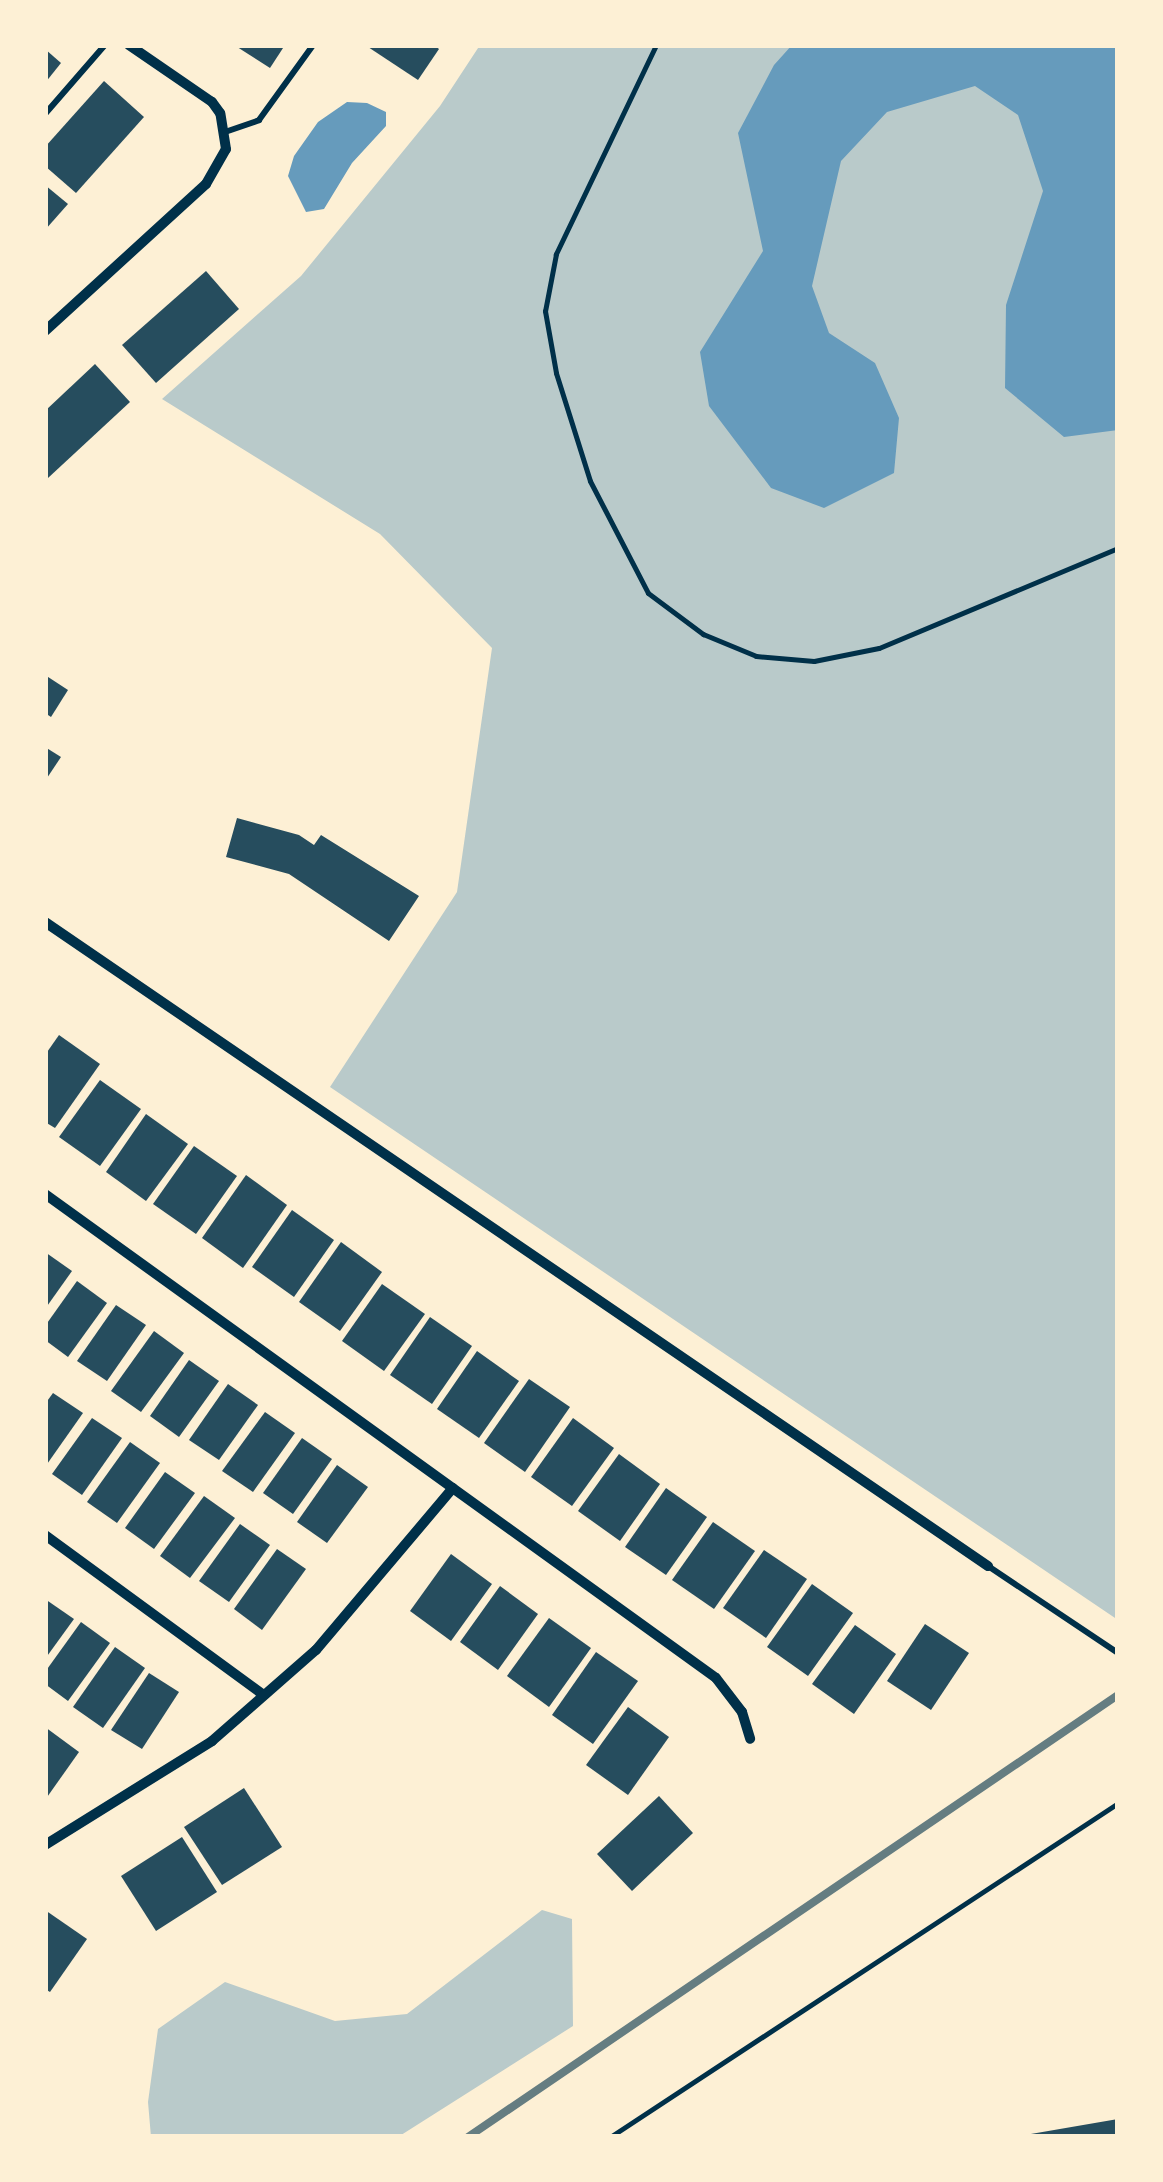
<!DOCTYPE html>
<html>
<head>
<meta charset="utf-8">
<style>
  body { margin:0 }
  #map { position:relative; width:1163px; height:2182px; overflow:hidden; background:#fdf0d5; font-family:"Nunito Sans",sans-serif }
  div>[style] { position:absolute }
  .green>* { inset:0; background:#b9caca }
  .water>* { inset:0; background:#669bbc }
  .building>* { inset:0; background:#264d5e }
  .path>* { height:5px; margin:-2.5px; padding:0 2.5px; transform-origin:2.5px; border-radius:2.5px; background:#003049 }
  .service>* { height:6px; margin:-3px; padding:0 3px; transform-origin:3px; border-radius:3px; background:#003049 }
  .minor>* { height:10px; margin:-5px; padding:0 5px; transform-origin:5px; border-radius:5px; background:#003049 }
  .rail>* { height:8px; margin:-4px; padding:0 4px; transform-origin:4px; border-radius:4px; background:#657d81 }
  span { translate:-50% -50%; white-space:nowrap; text-align:center; line-height:1.15; -webkit-text-stroke:8px #fdf0d5; paint-order:stroke }
  .frame { position:absolute; inset:0; border:48px solid #fdf0d5; pointer-events:none }
</style>
</head>
<body>
<div id="map">
  <div class="green">
    <i style="clip-path:polygon(480px 45px,1118px 45px,1118px 1620px,330px 1087px,457px 892px,492px 648px,380px 534px,162px 399px,301px 276px,440px 106px)"></i>
    <i style="clip-path:polygon(542px 1910px,572px 1919px,573px 2026px,398px 2137px,151px 2137px,148px 2102px,158px 2029px,225px 1982px,335px 2021px,407px 2014px)"></i>
  </div>
  <div class="water">
    <i style="clip-path:polygon(792px 45px,1118px 45px,1118px 430px,1064px 437px,1005px 388px,1006px 305px,1043px 191px,1018px 115px,975px 86px,887px 112px,841px 161px,812px 286px,829px 333px,875px 363px,899px 418px,894px 473px,824px 508px,771px 488px,709px 406px,700px 352px,763px 251px,738px 133px,774px 65px)"></i>
    <i style="clip-path:polygon(347px 102px,367px 103px,386px 112px,386px 126px,352px 163px,324px 209px,306px 212px,288px 176px,294px 156px,318px 122px)"></i>
  </div>
  <div class="building">
    <i style="clip-path:polygon(234px 45px,285px 45px,270px 68px)"></i>
    <i style="clip-path:polygon(365px 45px,434px 45px,439px 49px,418px 80px)"></i>
    <i style="clip-path:polygon(45px 49px,61px 63px,45px 83px)"></i>
    <i style="clip-path:polygon(104px 81px,144px 117px,76px 193px,45px 166px,45px 147px)"></i>
    <i style="clip-path:polygon(45px 185px,68px 204px,45px 230px)"></i>
    <i style="clip-path:polygon(206px 271px,239px 309px,156px 383px,122px 345px)"></i>
    <i style="clip-path:polygon(95px 364px,130px 402px,48px 478px,45px 411px)"></i>
    <i style="clip-path:polygon(45px 675px,68px 690px,51px 717px,45px 713px)"></i>
    <i style="clip-path:polygon(45px 747px,61px 757px,45px 781px)"></i>
    <i style="clip-path:polygon(237px 818px,299px 835px,314px 845px,321px 835px,419px 896px,389px 941px,289px 874px,226px 857px)"></i>
    <i style="clip-path:polygon(59px 1035px,100px 1064px,55px 1128px,45px 1122px,45px 1055px)"></i>
    <i style="clip-path:polygon(100px 1080px,141px 1109px,100px 1166px,59px 1137px)"></i>
    <i style="clip-path:polygon(146px 1114px,188px 1144px,146px 1201px,106px 1172px)"></i>
    <i style="clip-path:polygon(194px 1146px,237px 1176px,196px 1234px,153px 1204px)"></i>
    <i style="clip-path:polygon(246px 1175px,287px 1205px,243px 1268px,202px 1238px)"></i>
    <i style="clip-path:polygon(292px 1210px,334px 1240px,294px 1297px,252px 1267px)"></i>
    <i style="clip-path:polygon(341px 1242px,382px 1272px,340px 1331px,299px 1302px)"></i>
    <i style="clip-path:polygon(45px 1252px,72px 1271px,45px 1309px)"></i>
    <i style="clip-path:polygon(77px 1281px,107px 1303px,68px 1357px,45px 1340px,45px 1326px)"></i>
    <i style="clip-path:polygon(382px 1284px,425px 1314px,384px 1371px,342px 1341px)"></i>
    <i style="clip-path:polygon(116px 1305px,146px 1325px,107px 1381px,77px 1361px)"></i>
    <i style="clip-path:polygon(430px 1317px,472px 1346px,432px 1404px,390px 1375px)"></i>
    <i style="clip-path:polygon(154px 1331px,184px 1353px,141px 1412px,111px 1391px)"></i>
    <i style="clip-path:polygon(477px 1351px,519px 1381px,479px 1438px,437px 1409px)"></i>
    <i style="clip-path:polygon(189px 1360px,219px 1381px,179px 1437px,150px 1416px)"></i>
    <i style="clip-path:polygon(529px 1379px,570px 1407px,525px 1472px,484px 1443px)"></i>
    <i style="clip-path:polygon(228px 1384px,258px 1405px,219px 1460px,189px 1440px)"></i>
    <i style="clip-path:polygon(53px 1393px,83px 1413px,45px 1467px,45px 1404px)"></i>
    <i style="clip-path:polygon(265px 1412px,295px 1433px,253px 1492px,222px 1471px)"></i>
    <i style="clip-path:polygon(92px 1418px,122px 1438px,82px 1495px,52px 1474px)"></i>
    <i style="clip-path:polygon(573px 1418px,614px 1448px,572px 1506px,531px 1477px)"></i>
    <i style="clip-path:polygon(302px 1438px,332px 1459px,293px 1514px,263px 1493px)"></i>
    <i style="clip-path:polygon(130px 1442px,160px 1463px,117px 1523px,87px 1502px)"></i>
    <i style="clip-path:polygon(619px 1454px,660px 1484px,620px 1541px,578px 1511px)"></i>
    <i style="clip-path:polygon(337px 1465px,368px 1487px,327px 1543px,297px 1522px)"></i>
    <i style="clip-path:polygon(165px 1472px,195px 1493px,154px 1549px,125px 1528px)"></i>
    <i style="clip-path:polygon(666px 1488px,707px 1517px,666px 1575px,625px 1547px)"></i>
    <i style="clip-path:polygon(204px 1496px,235px 1518px,190px 1578px,160px 1556px)"></i>
    <i style="clip-path:polygon(713px 1522px,755px 1551px,714px 1609px,672px 1580px)"></i>
    <i style="clip-path:polygon(240px 1524px,270px 1545px,229px 1602px,199px 1581px)"></i>
    <i style="clip-path:polygon(277px 1549px,306px 1569px,262px 1630px,234px 1609px)"></i>
    <i style="clip-path:polygon(764px 1550px,807px 1579px,766px 1638px,723px 1608px)"></i>
    <i style="clip-path:polygon(451px 1554px,492px 1584px,451px 1641px,410px 1611px)"></i>
    <i style="clip-path:polygon(812px 1584px,853px 1613px,808px 1676px,767px 1647px)"></i>
    <i style="clip-path:polygon(500px 1586px,538px 1614px,498px 1670px,460px 1642px)"></i>
    <i style="clip-path:polygon(45px 1599px,74px 1619px,45px 1659px)"></i>
    <i style="clip-path:polygon(549px 1618px,591px 1648px,549px 1707px,507px 1676px)"></i>
    <i style="clip-path:polygon(81px 1622px,110px 1643px,68px 1701px,45px 1684px,45px 1672px)"></i>
    <i style="clip-path:polygon(925px 1624px,969px 1653px,931px 1710px,887px 1681px)"></i>
    <i style="clip-path:polygon(855px 1625px,896px 1654px,854px 1714px,812px 1684px)"></i>
    <i style="clip-path:polygon(115px 1647px,145px 1668px,103px 1728px,73px 1707px)"></i>
    <i style="clip-path:polygon(596px 1652px,638px 1681px,593px 1744px,552px 1715px)"></i>
    <i style="clip-path:polygon(149px 1673px,179px 1692px,142px 1749px,111px 1730px)"></i>
    <i style="clip-path:polygon(628px 1707px,669px 1737px,628px 1795px,586px 1765px)"></i>
    <i style="clip-path:polygon(45px 1727px,79px 1752px,45px 1800px)"></i>
    <i style="clip-path:polygon(244px 1788px,282px 1847px,222px 1885px,184px 1827px)"></i>
    <i style="clip-path:polygon(659px 1796px,693px 1833px,632px 1891px,597px 1854px)"></i>
    <i style="clip-path:polygon(182px 1837px,217px 1892px,156px 1931px,121px 1876px)"></i>
    <i style="clip-path:polygon(45px 1910px,87px 1939px,50px 1992px,45px 1989px)"></i>
    <i style="clip-path:polygon(1118px 2119px,1118px 2137px,1025px 2137px,1025px 2135px)"></i>
  </div>
  <div class="path">
    <i style="left:656px;top:45px;width:232px;rotate:115.6deg"></i>
    <i style="left:556px;top:254px;width:58px;rotate:100.9deg"></i>
    <i style="left:545px;top:311px;width:63px;rotate:79.9deg"></i>
    <i style="left:556px;top:373px;width:113px;rotate:72.5deg"></i>
    <i style="left:590px;top:481px;width:126px;rotate:62.6deg"></i>
    <i style="left:648px;top:593px;width:69px;rotate:36.7deg"></i>
    <i style="left:703px;top:634px;width:57px;rotate:22.5deg"></i>
    <i style="left:756px;top:656px;width:58px;rotate:4.9deg"></i>
    <i style="left:814px;top:661px;width:66px;rotate:-11.3deg"></i>
    <i style="left:879px;top:648px;width:259px;rotate:-22.7deg"></i>
    <i style="left:610px;top:2137px;width:608px;rotate:-33.32deg"></i>
  </div>
  <div class="service">
    <i style="left:45px;top:114px;width:91px;rotate:-49deg"></i>
    <i style="left:225px;top:132px;width:36px;rotate:-19deg"></i>
    <i style="left:259px;top:120px;width:92px;rotate:-54.2deg"></i>
    <i style="left:988px;top:1566px;width:156px;rotate:33.8deg"></i>
  </div>
  <div class="minor">
    <i style="left:45px;top:331px;width:218px;rotate:-42.4deg"></i>
    <i style="left:206px;top:184px;width:40px;rotate:-60.3deg"></i>
    <i style="left:226px;top:149px;width:36px;rotate:-99deg"></i>
    <i style="left:220px;top:113px;width:14px;rotate:-126deg"></i>
    <i style="left:212px;top:102px;width:101px;rotate:-145.5deg"></i>
    <i style="left:45px;top:922px;width:1142px;rotate:34.33deg"></i>
    <i style="left:45px;top:1194px;width:827px;rotate:35.8deg"></i>
    <i style="left:716px;top:1678px;width:43px;rotate:52.6deg"></i>
    <i style="left:742px;top:1712px;width:28px;rotate:73deg"></i>
    <i style="left:45px;top:1535px;width:271px;rotate:36.2deg"></i>
    <i style="left:45px;top:1845px;width:197px;rotate:-31.9deg"></i>
    <i style="left:212px;top:1741px;width:138px;rotate:-41.2deg"></i>
    <i style="left:316px;top:1650px;width:212px;rotate:-49.8deg"></i>
  </div>
  <div class="rail">
    <i style="left:468px;top:2137px;width:786px;rotate:-34.22deg"></i>
  </div>
  <div class="frame"></div>
</div>
</body>
</html>
